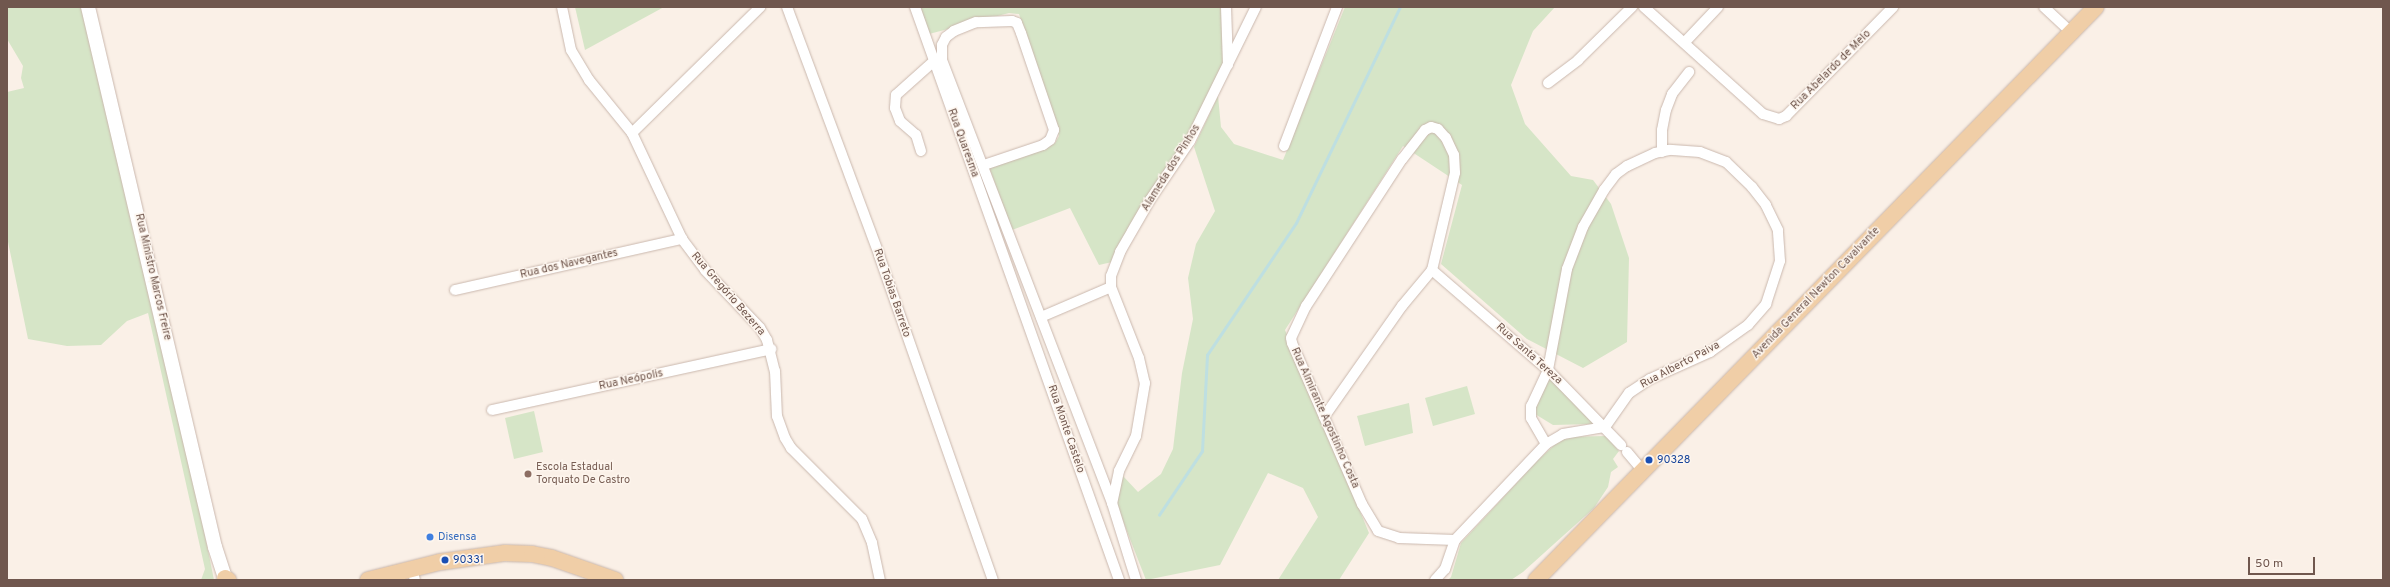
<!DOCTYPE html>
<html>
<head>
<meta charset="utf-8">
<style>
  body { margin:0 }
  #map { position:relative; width:2390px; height:587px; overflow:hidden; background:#faf0e7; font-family:Overpass,sans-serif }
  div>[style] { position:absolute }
  .green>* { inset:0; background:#d6e5c7 }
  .stream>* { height:2.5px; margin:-1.25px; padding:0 1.25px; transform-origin:1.25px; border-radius:1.25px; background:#bedfe1 }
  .roads { filter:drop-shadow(0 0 1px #cab8ae) drop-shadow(0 0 1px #cab8ae) }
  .street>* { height:10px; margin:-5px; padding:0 5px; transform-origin:5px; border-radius:5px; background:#fff }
  .secondary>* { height:14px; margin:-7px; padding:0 7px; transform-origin:7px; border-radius:7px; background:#fff }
  .primary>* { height:16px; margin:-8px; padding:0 8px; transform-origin:8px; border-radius:8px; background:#f0cea7 }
  .dots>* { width:11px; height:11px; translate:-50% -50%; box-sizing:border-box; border:2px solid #fdf5ed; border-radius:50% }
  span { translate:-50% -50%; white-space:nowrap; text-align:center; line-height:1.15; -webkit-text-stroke:3px #fdf5ed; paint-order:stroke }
  .street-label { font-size:11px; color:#70574e }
  .transit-label { font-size:11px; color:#164399 }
  .left { translate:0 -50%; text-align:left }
  .education-label { font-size:11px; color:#785e54 }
  .shop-label { font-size:11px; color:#366cbe }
  .frame { position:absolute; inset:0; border:8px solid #70574e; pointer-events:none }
  .scale { position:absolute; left:2248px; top:557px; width:67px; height:18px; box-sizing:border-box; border:2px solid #70574e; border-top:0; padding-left:5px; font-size:12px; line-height:14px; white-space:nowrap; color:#70574e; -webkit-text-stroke:3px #fdf5ed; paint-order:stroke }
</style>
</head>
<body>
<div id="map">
  <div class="green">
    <i style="clip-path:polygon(7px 7px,84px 7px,197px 495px,214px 580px,201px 580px,205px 569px,148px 313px,127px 321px,101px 345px,67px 346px,28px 339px,7px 237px,7px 92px,24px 88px,21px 78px,23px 66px,7px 39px)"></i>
    <i style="clip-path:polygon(575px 7px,664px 7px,585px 50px)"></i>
    <i style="clip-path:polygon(920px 7px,1222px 7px,1225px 60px,1204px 108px,1112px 262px,1099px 265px,1070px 208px,1012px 230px,989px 167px,1055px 143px,1059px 136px,1019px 14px,1009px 13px,929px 34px)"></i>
    <i style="clip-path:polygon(1345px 7px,1555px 7px,1533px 31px,1511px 85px,1525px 124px,1571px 176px,1593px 180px,1611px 204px,1629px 258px,1627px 342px,1583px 368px,1527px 339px,1441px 264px,1462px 185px,1403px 146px,1285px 330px,1369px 533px,1339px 580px,1278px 580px,1318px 517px,1303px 488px,1268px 473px,1220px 565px,1146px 580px,1116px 503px,1123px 476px,1138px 492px,1161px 474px,1173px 449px,1182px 373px,1193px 319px,1188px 278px,1196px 244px,1215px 211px,1194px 147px,1218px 96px,1221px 127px,1234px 144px,1283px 160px)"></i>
    <i style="clip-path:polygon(1550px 373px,1595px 421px,1593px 424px,1553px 425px,1535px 414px,1535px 404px)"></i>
    <i style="clip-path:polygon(1467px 386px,1475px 414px,1433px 426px,1425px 398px)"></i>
    <i style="clip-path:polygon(1409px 403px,1413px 433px,1365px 446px,1357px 416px)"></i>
    <i style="clip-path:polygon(534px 411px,543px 452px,514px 459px,505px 418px)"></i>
    <i style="clip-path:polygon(1606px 436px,1619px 451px,1613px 459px,1618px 467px,1611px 472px,1608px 487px,1594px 508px,1523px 572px,1511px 580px,1448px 580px,1451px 577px,1461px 543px,1537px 461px,1563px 437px)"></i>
  </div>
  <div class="stream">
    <i style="left:1159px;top:515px;width:77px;rotate:-56.1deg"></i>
    <i style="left:1202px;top:451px;width:96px;rotate:-87deg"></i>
    <i style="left:1207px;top:355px;width:159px;rotate:-56deg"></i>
    <i style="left:1296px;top:223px;width:240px;rotate:-64.3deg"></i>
  </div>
  <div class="roads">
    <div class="street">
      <i style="left:562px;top:7px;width:44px;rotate:78.2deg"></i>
      <i style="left:571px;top:50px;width:35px;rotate:59deg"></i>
      <i style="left:589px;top:80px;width:68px;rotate:50.9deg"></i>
      <i style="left:632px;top:133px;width:117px;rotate:64.7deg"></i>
      <i style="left:682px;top:239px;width:39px;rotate:53deg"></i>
      <i style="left:705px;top:270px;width:80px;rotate:46.5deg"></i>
      <i style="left:760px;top:328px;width:14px;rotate:60deg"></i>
      <i style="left:767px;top:340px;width:32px;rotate:76deg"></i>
      <i style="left:775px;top:371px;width:45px;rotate:87.5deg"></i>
      <i style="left:777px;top:416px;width:23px;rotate:70deg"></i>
      <i style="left:785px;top:438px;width:12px;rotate:59deg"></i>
      <i style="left:791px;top:448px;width:100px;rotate:45deg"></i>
      <i style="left:862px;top:519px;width:26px;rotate:67deg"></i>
      <i style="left:872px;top:543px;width:38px;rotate:78deg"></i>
      <i style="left:787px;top:7px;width:265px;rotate:69.6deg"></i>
      <i style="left:879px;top:255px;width:344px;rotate:70.7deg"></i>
      <i style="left:915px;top:7px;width:608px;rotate:70.4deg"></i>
      <i style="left:1226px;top:7px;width:58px;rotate:88deg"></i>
      <i style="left:1644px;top:7px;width:160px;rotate:42deg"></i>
      <i style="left:1763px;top:114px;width:17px;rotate:17deg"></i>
      <i style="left:1779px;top:119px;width:8px;rotate:-23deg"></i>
      <i style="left:1786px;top:116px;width:153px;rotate:-45.5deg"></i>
      <i style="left:2044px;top:7px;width:37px;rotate:43deg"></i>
      <i style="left:1685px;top:42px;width:48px;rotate:-46.7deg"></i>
      <i style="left:1548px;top:83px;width:38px;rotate:-37deg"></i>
      <i style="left:1578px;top:60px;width:76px;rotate:-44.5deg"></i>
      <i style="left:632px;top:133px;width:180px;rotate:-44.5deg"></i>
      <i style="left:1284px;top:146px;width:149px;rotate:-69.1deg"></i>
      <i style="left:921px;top:151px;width:17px;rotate:-107deg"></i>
      <i style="left:916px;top:135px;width:21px;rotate:-139deg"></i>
      <i style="left:900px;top:121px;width:14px;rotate:-111deg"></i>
      <i style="left:895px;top:108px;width:13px;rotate:-86deg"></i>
      <i style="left:896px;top:95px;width:51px;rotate:-41.8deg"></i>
      <i style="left:1662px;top:152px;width:22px;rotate:-90deg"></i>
      <i style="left:1662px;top:130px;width:20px;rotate:-79deg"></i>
      <i style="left:1666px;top:110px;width:17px;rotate:-69deg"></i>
      <i style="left:1672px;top:94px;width:28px;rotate:-52deg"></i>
      <i style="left:984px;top:165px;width:62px;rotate:-18.7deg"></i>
      <i style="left:1043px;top:145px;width:9px;rotate:-36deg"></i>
      <i style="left:1050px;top:140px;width:11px;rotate:-68deg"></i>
      <i style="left:1054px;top:130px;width:102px;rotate:-108.8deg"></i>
      <i style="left:1021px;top:33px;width:11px;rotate:-112deg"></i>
      <i style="left:1017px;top:23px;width:5px;rotate:-158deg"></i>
      <i style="left:1012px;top:21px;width:36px;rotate:178deg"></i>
      <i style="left:976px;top:22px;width:24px;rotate:158deg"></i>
      <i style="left:954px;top:31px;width:10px;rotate:143deg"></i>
      <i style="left:946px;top:37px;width:9px;rotate:117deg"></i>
      <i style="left:942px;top:45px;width:15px;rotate:90deg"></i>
      <i style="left:942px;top:60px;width:474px;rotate:69deg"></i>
      <i style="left:1432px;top:270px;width:153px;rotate:40.8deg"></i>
      <i style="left:1548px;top:370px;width:105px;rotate:45.8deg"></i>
      <i style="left:1111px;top:287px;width:76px;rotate:68.5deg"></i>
      <i style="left:1139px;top:358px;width:26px;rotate:77deg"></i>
      <i style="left:1145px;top:383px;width:54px;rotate:99.6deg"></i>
      <i style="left:1136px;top:436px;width:39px;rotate:116deg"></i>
      <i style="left:1119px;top:471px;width:33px;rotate:102deg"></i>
      <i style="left:1112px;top:503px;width:81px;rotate:72.7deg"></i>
      <i style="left:455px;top:290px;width:233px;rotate:-12.7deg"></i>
      <i style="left:1041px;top:317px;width:76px;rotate:-23.2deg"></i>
      <i style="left:1111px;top:287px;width:11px;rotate:-90deg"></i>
      <i style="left:1111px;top:276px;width:26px;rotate:-69deg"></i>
      <i style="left:1120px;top:252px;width:60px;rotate:-60deg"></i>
      <i style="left:1150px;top:200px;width:71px;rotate:-55.9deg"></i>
      <i style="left:1190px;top:141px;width:149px;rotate:-63.8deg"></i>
      <i style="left:492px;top:410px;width:286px;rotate:-12.3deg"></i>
      <i style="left:1324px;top:417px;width:136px;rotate:-54.9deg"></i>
      <i style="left:1402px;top:306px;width:47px;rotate:-50.2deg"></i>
      <i style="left:1432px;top:270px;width:100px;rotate:-76.7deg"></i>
      <i style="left:1455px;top:173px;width:18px;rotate:-93deg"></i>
      <i style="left:1454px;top:155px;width:19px;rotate:-115deg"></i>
      <i style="left:1446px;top:138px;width:12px;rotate:-132deg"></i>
      <i style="left:1438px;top:129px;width:7px;rotate:-164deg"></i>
      <i style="left:1431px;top:127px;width:7px;rotate:153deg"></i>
      <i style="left:1425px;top:130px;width:37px;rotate:128deg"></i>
      <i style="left:1402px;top:159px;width:176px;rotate:123.1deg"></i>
      <i style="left:1306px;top:306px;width:35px;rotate:115deg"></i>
      <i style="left:1291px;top:338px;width:5px;rotate:79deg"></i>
      <i style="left:1292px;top:343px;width:176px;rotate:66.5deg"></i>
      <i style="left:1362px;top:504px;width:31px;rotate:59deg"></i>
      <i style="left:1378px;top:531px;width:22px;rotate:18deg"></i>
      <i style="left:1399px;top:538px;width:56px;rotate:2deg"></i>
      <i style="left:1627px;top:452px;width:25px;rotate:50deg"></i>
      <i style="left:412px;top:569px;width:11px;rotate:75deg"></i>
      <i style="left:1435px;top:580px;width:15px;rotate:-48deg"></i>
      <i style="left:1445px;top:569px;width:31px;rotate:-71deg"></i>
      <i style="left:1455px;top:540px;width:132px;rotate:-46.5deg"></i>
      <i style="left:1546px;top:444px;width:20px;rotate:-30deg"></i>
      <i style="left:1563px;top:434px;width:43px;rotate:-9.5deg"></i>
      <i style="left:1605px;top:427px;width:42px;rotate:-54.8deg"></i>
      <i style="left:1629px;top:393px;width:25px;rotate:-34deg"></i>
      <i style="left:1650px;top:379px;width:66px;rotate:-24.2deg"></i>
      <i style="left:1710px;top:352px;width:47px;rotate:-35.4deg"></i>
      <i style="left:1748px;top:325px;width:28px;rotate:-49deg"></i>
      <i style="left:1766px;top:304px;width:45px;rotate:-72deg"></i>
      <i style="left:1780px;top:261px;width:31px;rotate:-94deg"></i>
      <i style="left:1778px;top:230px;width:28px;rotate:-116deg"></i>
      <i style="left:1766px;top:205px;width:23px;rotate:-128deg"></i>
      <i style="left:1752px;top:187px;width:36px;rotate:-136deg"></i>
      <i style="left:1726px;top:162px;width:28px;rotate:-159deg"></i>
      <i style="left:1700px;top:152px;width:31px;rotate:-176deg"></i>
      <i style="left:1669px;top:150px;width:14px;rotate:168deg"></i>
      <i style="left:1655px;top:153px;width:31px;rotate:155deg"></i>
      <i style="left:1627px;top:166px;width:14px;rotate:144deg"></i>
      <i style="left:1616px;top:174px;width:20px;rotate:127deg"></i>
      <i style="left:1604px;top:190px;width:43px;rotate:119.6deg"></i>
      <i style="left:1583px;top:227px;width:45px;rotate:110.9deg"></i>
      <i style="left:1567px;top:269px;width:103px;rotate:100.7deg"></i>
      <i style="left:1548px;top:370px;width:40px;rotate:115deg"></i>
      <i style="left:1531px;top:406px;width:12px;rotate:90deg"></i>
      <i style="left:1531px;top:418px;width:30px;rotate:60deg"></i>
    </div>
    <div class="secondary">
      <i style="left:88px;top:7px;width:555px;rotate:76.77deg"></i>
      <i style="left:215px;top:547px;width:35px;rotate:72deg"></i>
    </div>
    <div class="primary">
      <i style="left:225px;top:578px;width:4px;rotate:34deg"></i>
      <i style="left:368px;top:580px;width:74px;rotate:-14deg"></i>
      <i style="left:440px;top:562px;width:66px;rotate:-7.9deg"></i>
      <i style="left:505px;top:553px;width:27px;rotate:2deg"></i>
      <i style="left:532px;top:554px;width:20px;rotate:11deg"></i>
      <i style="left:552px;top:558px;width:67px;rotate:19.2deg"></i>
      <i style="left:1536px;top:580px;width:801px;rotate:-45.66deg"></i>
    </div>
  </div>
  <div class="dots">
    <i style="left:1649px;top:460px;background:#1a4fb4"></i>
    <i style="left:528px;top:474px;background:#8d6e63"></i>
    <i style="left:430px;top:537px;background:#3f7fe0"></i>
    <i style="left:445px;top:560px;background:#1a4fb4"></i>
  </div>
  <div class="street-label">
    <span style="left:1831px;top:70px;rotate:-45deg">Rua Abelardo de Melo</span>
    <span style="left:963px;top:143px;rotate:70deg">Rua Quaresma</span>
    <span style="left:1171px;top:168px;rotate:-58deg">Alameda dos Pinhos</span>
    <span style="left:569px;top:264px;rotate:-13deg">Rua dos Navegantes</span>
    <span style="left:153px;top:277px;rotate:77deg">Rua Ministro Marcos Freire</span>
    <span style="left:892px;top:293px;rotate:71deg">Rua Tobias Barreto</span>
    <span style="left:1816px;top:293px;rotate:-46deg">Avenida General Newton Cavalvante</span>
    <span style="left:728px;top:294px;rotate:49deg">Rua Gregório Bezerra</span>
    <span style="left:1529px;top:354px;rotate:42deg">Rua Santa Tereza</span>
    <span style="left:1680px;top:365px;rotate:-28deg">Rua Alberto Paiva</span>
    <span style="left:631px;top:380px;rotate:-12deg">Rua Neópolis</span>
    <span style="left:1325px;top:418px;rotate:66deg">Rua Almirante Agostinho Costa</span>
    <span style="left:1066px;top:429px;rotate:71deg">Rua Monte Castelo</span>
  </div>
  <div class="transit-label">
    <span class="left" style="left:1657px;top:460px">90328</span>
    <span class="left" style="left:453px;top:560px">90331</span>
  </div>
  <div class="education-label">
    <span class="left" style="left:536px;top:474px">Escola Estadual<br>Torquato De Castro</span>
  </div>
  <div class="shop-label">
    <span class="left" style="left:438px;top:537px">Disensa</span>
  </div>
  <div class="frame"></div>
  <div class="scale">50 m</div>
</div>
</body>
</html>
